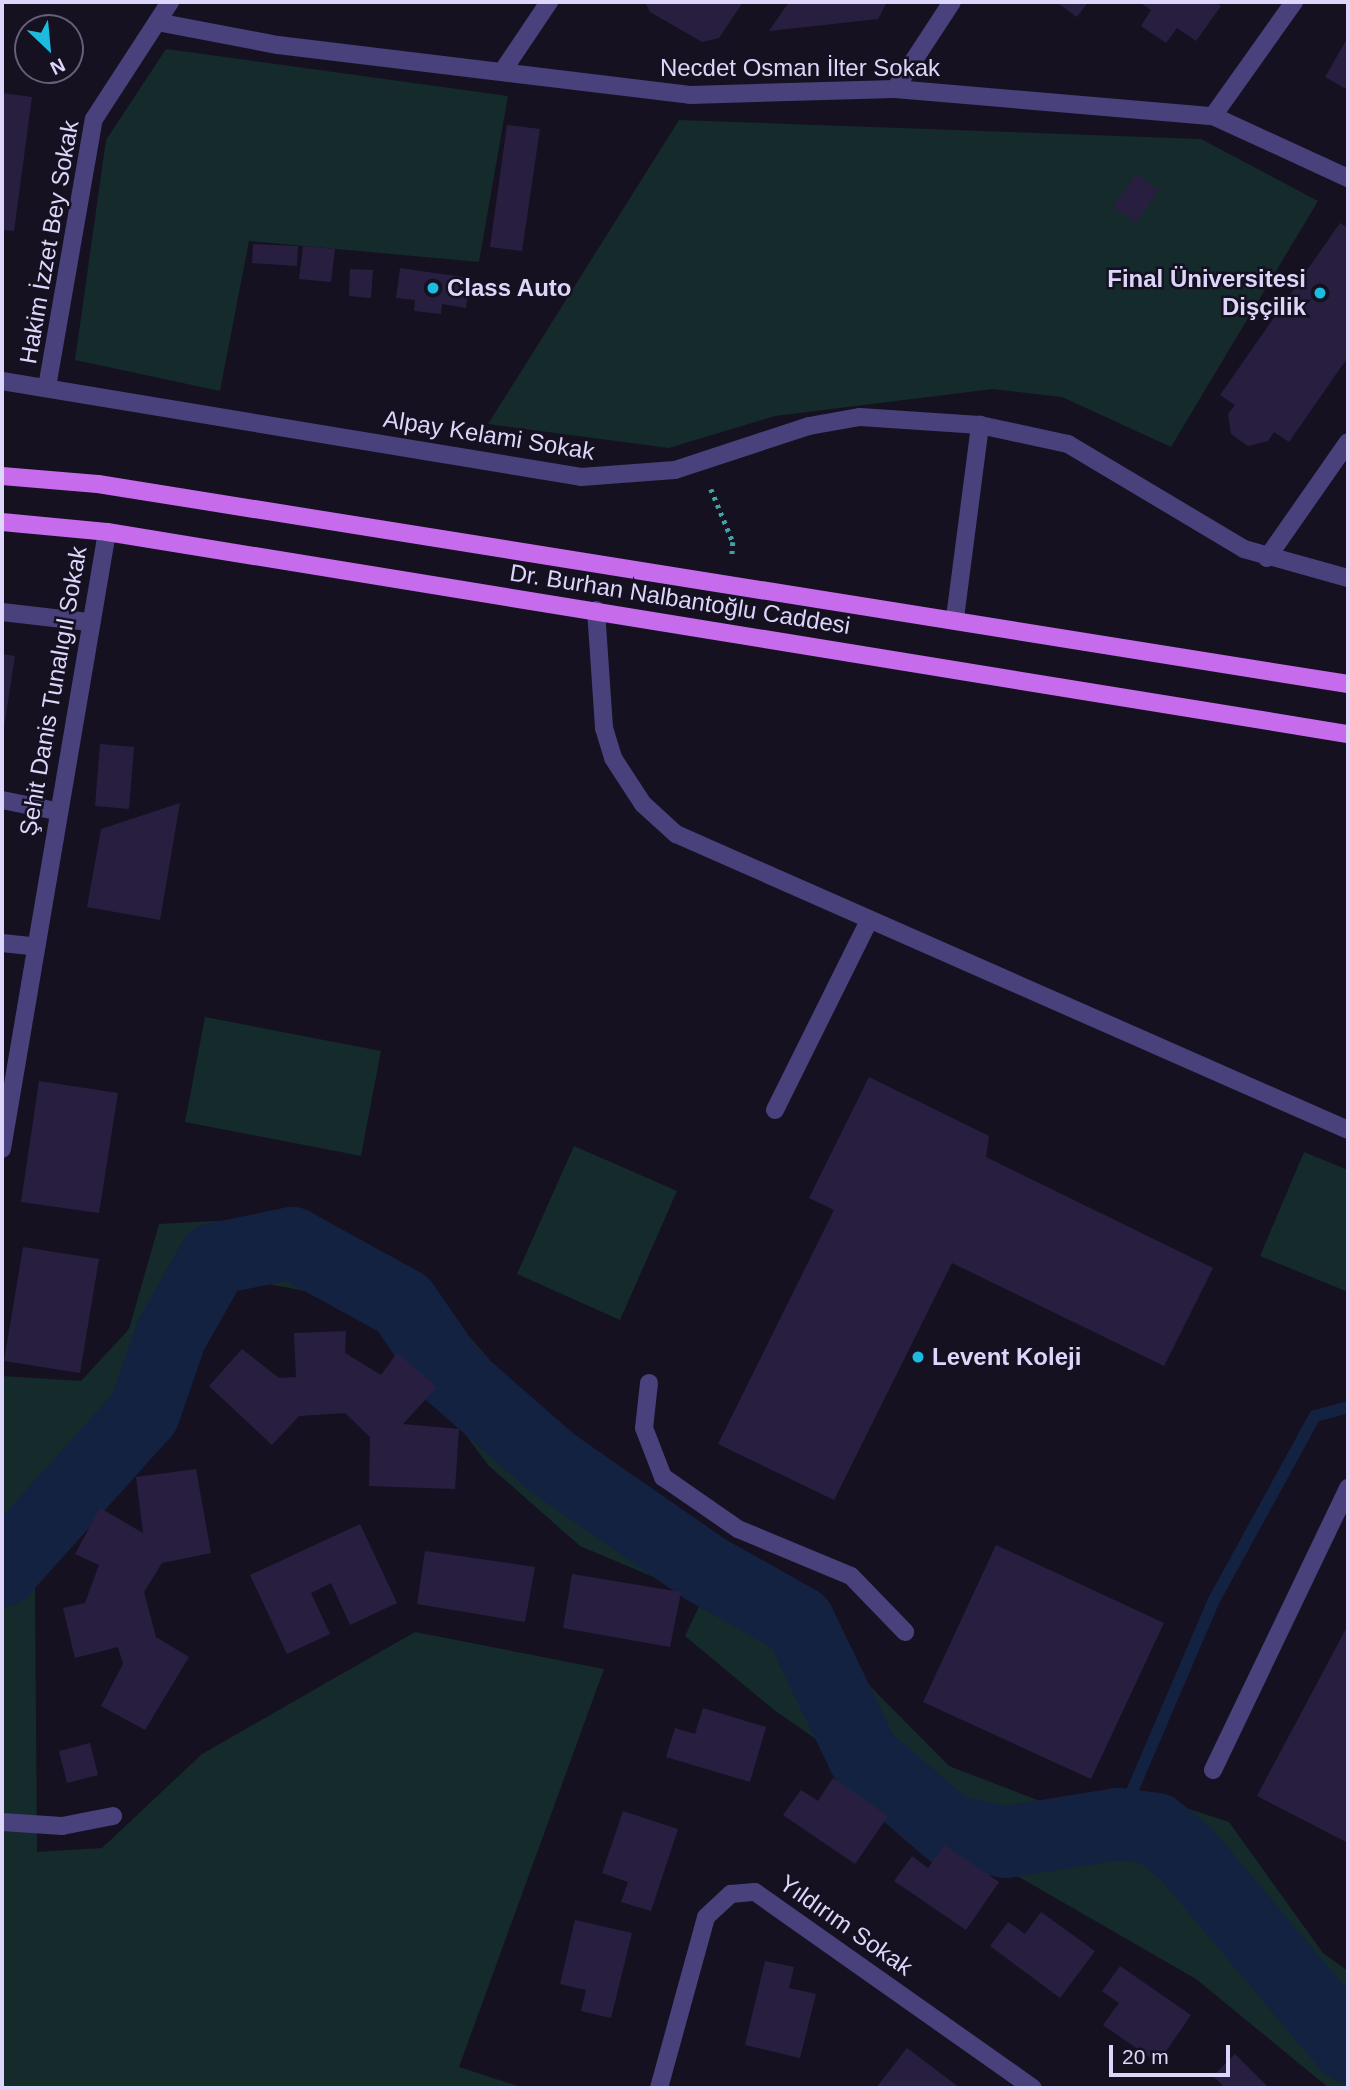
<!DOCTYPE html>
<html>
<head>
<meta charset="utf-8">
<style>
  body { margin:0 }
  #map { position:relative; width:1350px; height:2090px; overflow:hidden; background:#151121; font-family:Arial,sans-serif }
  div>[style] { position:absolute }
  .green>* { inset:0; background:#142a2b }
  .stream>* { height:12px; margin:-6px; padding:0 6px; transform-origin:6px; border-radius:6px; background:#142242 }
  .river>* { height:72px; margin:-36px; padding:0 36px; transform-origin:36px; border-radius:36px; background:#142242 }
  .building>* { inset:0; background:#281f40 }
  .path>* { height:4.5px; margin-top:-2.25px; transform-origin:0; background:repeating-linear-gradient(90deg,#3ea4a6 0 3.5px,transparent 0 8.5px) }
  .lane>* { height:18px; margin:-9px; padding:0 9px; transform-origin:9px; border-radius:9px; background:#48417b }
  .street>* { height:18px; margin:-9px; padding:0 9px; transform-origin:9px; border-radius:9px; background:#48417b }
  .primary>* { height:18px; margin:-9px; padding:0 9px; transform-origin:9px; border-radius:9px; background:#c66bec }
  .dots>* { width:19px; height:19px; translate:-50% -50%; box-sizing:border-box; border:4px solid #151121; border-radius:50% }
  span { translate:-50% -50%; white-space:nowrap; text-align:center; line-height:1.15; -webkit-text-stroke:5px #151121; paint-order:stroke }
  .street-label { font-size:24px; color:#ddd6fa }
  .poi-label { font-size:24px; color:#ddd6fa; font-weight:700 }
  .right { translate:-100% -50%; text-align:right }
  .left { translate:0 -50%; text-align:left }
  .frame { position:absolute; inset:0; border:4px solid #ddd6fa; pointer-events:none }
  .north { position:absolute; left:14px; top:14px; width:70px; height:70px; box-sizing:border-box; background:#151121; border:2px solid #656078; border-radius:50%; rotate:154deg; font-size:19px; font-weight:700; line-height:28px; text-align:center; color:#ddd6fa }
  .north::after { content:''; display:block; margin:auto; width:24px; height:32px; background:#1cbce0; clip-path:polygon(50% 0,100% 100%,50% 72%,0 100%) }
  .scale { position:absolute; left:1109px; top:2045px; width:121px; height:32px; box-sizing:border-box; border:4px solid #ddd6fa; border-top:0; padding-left:9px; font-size:21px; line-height:24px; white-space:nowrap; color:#ddd6fa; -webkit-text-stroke:5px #151121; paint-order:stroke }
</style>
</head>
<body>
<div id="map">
  <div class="green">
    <i style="clip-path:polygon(166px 49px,508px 96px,479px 262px,249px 241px,220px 391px,75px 360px,106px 140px)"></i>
    <i style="clip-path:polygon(679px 120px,1201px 139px,1318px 201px,1171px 447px,1062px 397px,993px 389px,775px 416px,669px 448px,488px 424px)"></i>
    <i style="clip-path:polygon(205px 1017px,381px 1051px,361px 1156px,185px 1122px)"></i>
    <i style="clip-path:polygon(574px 1146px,677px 1191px,620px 1320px,517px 1274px)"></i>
    <i style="clip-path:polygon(1304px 1152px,1348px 1170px,1348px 1292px,1260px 1256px)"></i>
    <i style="clip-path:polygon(268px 1218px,419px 1279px,556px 1436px,621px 1478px,647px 1506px,813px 1590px,862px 1678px,949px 1766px,1066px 1811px,1165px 1801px,1229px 1822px,1323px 1953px,1348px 1971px,1348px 2088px,1329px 2088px,1196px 1979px,993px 1862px,774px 1710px,685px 1636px,703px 1598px,580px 1546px,488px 1465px,392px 1335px,310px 1292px,242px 1279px,202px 1306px,168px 1427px,76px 1516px,35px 1586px,37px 1852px,102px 1848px,202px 1754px,415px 1632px,604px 1669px,459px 2067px,524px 2088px,2px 2088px,2px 1376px,81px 1381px,129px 1329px,159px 1224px)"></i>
  </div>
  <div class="stream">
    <i style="left:1118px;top:1824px;width:241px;rotate:-66.8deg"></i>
    <i style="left:1213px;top:1602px;width:212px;rotate:-61.3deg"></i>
    <i style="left:1315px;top:1416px;width:34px;rotate:-15deg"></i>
  </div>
  <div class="river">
    <i style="left:2px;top:1571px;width:212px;rotate:-48.1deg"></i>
    <i style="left:144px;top:1413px;width:83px;rotate:-70.9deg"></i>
    <i style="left:171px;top:1335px;width:87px;rotate:-60.5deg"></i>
    <i style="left:214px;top:1259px;width:80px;rotate:-11.6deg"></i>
    <i style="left:292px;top:1243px;width:127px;rotate:28.8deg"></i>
    <i style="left:403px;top:1304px;width:86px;rotate:55.4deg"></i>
    <i style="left:452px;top:1375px;width:132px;rotate:41.3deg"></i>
    <i style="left:551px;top:1462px;width:188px;rotate:34.8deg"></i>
    <i style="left:705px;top:1569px;width:108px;rotate:29.4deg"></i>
    <i style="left:799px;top:1622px;width:150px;rotate:64.3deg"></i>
    <i style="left:864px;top:1757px;width:113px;rotate:40.7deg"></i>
    <i style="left:950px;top:1831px;width:57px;rotate:11.1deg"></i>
    <i style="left:1006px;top:1842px;width:113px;rotate:-9.1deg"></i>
    <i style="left:1118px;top:1824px;width:38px;rotate:7deg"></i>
    <i style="left:1156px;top:1829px;width:40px;rotate:40deg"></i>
    <i style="left:1187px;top:1855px;width:250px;rotate:49.9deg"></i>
  </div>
  <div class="building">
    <i style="clip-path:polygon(645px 2px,743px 2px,719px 38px,702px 42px,650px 12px)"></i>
    <i style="clip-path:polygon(789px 2px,887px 2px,878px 19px,769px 31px)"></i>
    <i style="clip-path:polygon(1056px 2px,1088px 2px,1077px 17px)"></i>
    <i style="clip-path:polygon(1139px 2px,1215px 2px,1221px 6px,1196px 41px,1177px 28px,1166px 43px,1141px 26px,1151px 10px)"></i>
    <i style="clip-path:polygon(1348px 37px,1348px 90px,1325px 77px)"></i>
    <i style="clip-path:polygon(2px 93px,32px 97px,14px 231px,2px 230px)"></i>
    <i style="clip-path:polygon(507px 125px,540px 129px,522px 251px,490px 247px)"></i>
    <i style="clip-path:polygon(1136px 174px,1159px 190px,1136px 223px,1113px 207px)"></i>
    <i style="clip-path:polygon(1340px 223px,1348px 228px,1348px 357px,1289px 442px,1274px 432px,1268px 441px,1248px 446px,1231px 434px,1228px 414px,1235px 405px,1220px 395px)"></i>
    <i style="clip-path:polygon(253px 244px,298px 246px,297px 266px,252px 263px)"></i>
    <i style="clip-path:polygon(303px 246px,335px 249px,331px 282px,299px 279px)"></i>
    <i style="clip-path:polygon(400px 268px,470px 278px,466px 308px,442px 304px,441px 314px,414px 311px,415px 300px,396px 298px)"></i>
    <i style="clip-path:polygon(350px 269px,373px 270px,371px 298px,349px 296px)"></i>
    <i style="clip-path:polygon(2px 654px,15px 656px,3px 734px,2px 734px)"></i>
    <i style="clip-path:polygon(100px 744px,134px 747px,129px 809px,95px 806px)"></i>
    <i style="clip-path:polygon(180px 803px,160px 920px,87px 907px,101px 829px)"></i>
    <i style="clip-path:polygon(869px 1077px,989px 1136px,986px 1157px,1213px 1268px,1164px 1366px,952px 1263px,834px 1500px,718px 1444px,834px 1210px,809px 1198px)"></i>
    <i style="clip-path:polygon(39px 1081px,118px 1093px,99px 1213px,21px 1202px)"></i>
    <i style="clip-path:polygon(23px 1247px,99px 1259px,80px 1373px,4px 1361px)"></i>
    <i style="clip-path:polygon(346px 1331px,345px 1353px,381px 1375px,397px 1353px,437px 1387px,403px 1424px,459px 1429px,455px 1489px,369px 1486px,370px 1437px,345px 1413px,299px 1416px,272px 1445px,209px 1386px,242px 1349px,279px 1378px,296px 1377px,294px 1333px)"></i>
    <i style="clip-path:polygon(196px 1469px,211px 1553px,162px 1563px,144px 1592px,156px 1637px,189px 1657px,145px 1730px,101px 1706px,123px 1664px,118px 1647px,75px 1658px,63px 1608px,85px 1603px,99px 1565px,75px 1554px,100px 1508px,143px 1533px,136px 1477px)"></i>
    <i style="clip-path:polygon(360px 1524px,397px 1603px,350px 1625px,331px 1583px,311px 1593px,330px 1634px,287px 1654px,250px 1575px)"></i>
    <i style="clip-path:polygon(996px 1545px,1164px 1623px,1091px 1779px,923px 1702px)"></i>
    <i style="clip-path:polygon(425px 1551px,535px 1567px,525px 1622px,417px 1604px)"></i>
    <i style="clip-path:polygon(572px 1574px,681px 1592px,670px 1647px,563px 1628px)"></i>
    <i style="clip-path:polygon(1348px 1625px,1348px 1843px,1257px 1796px)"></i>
    <i style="clip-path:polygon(703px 1708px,766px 1727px,750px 1782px,666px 1757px,675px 1728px,695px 1734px)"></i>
    <i style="clip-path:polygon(90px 1743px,98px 1775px,67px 1783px,59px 1751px)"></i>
    <i style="clip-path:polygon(833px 1778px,888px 1816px,855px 1864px,783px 1815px,801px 1790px,818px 1801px)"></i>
    <i style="clip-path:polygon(623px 1811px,678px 1829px,651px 1911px,621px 1902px,628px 1882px,602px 1873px)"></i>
    <i style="clip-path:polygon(944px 1845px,999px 1882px,966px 1930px,894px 1881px,912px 1856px,928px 1868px)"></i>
    <i style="clip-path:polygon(1041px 1912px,1095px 1951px,1060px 1998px,990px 1946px,1008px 1922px,1025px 1934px)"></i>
    <i style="clip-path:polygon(575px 1920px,632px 1933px,611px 2018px,581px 2011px,586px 1990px,560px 1984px)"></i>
    <i style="clip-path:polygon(765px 1961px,794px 1967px,789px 1988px,816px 1994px,800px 2058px,745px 2045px)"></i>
    <i style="clip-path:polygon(1120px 1966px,1191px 2015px,1158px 2063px,1103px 2025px,1119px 2003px,1102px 1991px)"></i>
    <i style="clip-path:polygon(907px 2048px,960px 2088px,876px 2088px)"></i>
    <i style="clip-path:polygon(1235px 2054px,1269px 2088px,1225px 2088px,1213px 2076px)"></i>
  </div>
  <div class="path">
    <i style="left:711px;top:489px;width:57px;rotate:67.5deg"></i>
    <i style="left:733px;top:542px;width:15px;rotate:94deg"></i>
  </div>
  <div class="lane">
    <i style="left:775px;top:1110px;width:209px;rotate:-63.6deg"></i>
    <i style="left:649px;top:1383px;width:45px;rotate:96.3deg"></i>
    <i style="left:644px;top:1428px;width:53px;rotate:68.8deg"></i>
    <i style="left:663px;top:1477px;width:91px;rotate:34.7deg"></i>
    <i style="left:738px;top:1529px;width:122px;rotate:22.6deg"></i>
    <i style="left:851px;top:1576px;width:78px;rotate:46deg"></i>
    <i style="left:1213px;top:1770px;width:313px;rotate:-64.4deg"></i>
  </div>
  <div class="street">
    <i style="left:157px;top:22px;width:123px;rotate:10.8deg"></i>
    <i style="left:278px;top:45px;width:415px;rotate:6.9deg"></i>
    <i style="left:690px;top:95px;width:205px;rotate:-1.7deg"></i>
    <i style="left:895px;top:89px;width:319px;rotate:4.9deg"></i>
    <i style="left:1213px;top:116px;width:149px;rotate:24.7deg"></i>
    <i style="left:504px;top:69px;width:81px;rotate:-56.1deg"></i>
    <i style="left:895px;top:89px;width:104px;rotate:-56.8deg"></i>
    <i style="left:1213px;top:116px;width:140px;rotate:-54.6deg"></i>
    <i style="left:2px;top:381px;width:587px;rotate:9.41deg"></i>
    <i style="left:581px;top:477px;width:94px;rotate:-4.3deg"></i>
    <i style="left:675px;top:470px;width:141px;rotate:-18.2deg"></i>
    <i style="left:809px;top:426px;width:52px;rotate:-10deg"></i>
    <i style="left:860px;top:417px;width:120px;rotate:3.8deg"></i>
    <i style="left:980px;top:425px;width:90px;rotate:12.2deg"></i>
    <i style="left:1068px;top:444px;width:205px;rotate:30.8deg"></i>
    <i style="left:1244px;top:549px;width:108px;rotate:15.6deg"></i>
    <i style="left:47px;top:387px;width:272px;rotate:-80.1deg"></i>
    <i style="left:94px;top:119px;width:140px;rotate:-57deg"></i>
    <i style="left:1267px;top:558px;width:141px;rotate:-55.1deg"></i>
    <i style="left:596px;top:610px;width:118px;rotate:86.1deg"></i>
    <i style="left:604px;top:728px;width:31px;rotate:73deg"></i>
    <i style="left:613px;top:758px;width:55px;rotate:56.9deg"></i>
    <i style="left:643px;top:804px;width:45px;rotate:42.3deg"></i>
    <i style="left:676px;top:834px;width:734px;rotate:23.77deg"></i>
    <i style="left:2px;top:612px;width:87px;rotate:6.6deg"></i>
    <i style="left:955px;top:618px;width:195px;rotate:-82.6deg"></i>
    <i style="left:2px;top:800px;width:55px;rotate:11.5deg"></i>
    <i style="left:2px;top:943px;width:31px;rotate:6deg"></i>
    <i style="left:2px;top:1149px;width:626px;rotate:-80.34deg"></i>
    <i style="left:2px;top:1822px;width:60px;rotate:3.8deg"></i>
    <i style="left:62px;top:1826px;width:52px;rotate:-11.1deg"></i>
    <i style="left:659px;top:2088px;width:177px;rotate:-74.6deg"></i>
    <i style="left:706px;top:1917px;width:34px;rotate:-43deg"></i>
    <i style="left:731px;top:1894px;width:24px;rotate:-5deg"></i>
    <i style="left:755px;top:1892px;width:340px;rotate:35.2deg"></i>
  </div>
  <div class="primary">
    <i style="left:2px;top:476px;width:96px;rotate:4.8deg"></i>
    <i style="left:98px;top:484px;width:1266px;rotate:9.09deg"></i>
    <i style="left:2px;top:522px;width:105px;rotate:5.4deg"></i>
    <i style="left:107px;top:532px;width:1257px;rotate:9.25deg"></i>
  </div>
  <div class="dots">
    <i style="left:433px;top:288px;background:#1cbce0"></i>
    <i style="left:1320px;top:293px;background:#1cbce0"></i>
    <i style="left:918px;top:1357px;background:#1cbce0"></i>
  </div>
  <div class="street-label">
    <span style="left:800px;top:68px">Necdet Osman İlter Sokak</span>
    <span style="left:49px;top:242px;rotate:-80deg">Hakim İzzet Bey Sokak</span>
    <span style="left:489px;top:435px;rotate:9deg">Alpay Kelami Sokak</span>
    <span style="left:680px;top:599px;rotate:9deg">Dr. Burhan Nalbantoğlu Caddesi</span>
    <span style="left:53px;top:691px;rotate:-80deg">Şehit Danis Tunalıgıl Sokak</span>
    <span style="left:846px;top:1925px;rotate:35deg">Yıldırım Sokak</span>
  </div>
  <div class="poi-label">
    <span class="right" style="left:1306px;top:293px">Final Üniversitesi<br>Dişçilik</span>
    <span class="left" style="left:447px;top:288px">Class Auto</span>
    <span class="left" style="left:932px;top:1357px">Levent Koleji</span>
  </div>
  <div class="frame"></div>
  <div class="north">N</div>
  <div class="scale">20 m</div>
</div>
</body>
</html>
